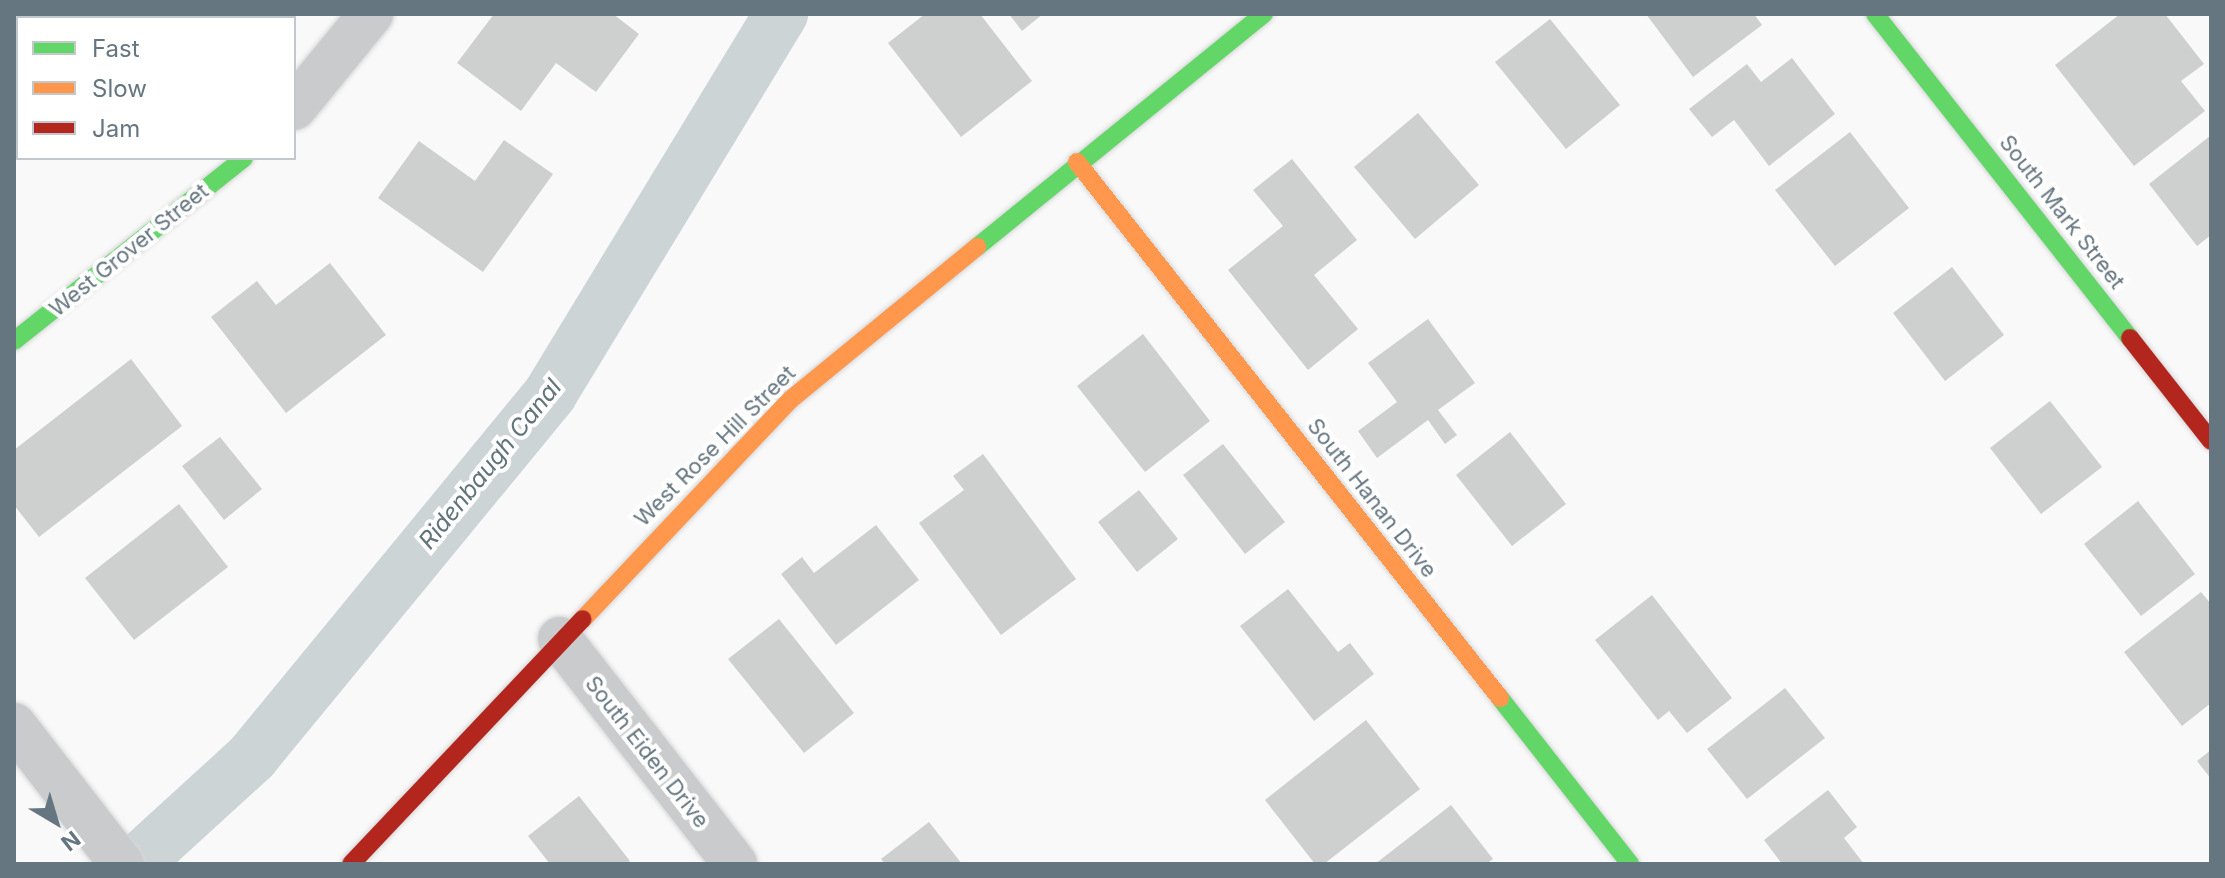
<!DOCTYPE html>
<html>
<head>
<meta charset="utf-8">
<style>
  body { margin:0 }
  #map { position:relative; width:2225px; height:878px; overflow:hidden; background:#f9f9f9; font-family:Inter,sans-serif }
  div>[style] { position:absolute }
  .canal>* { height:54px; margin:-27px; padding:0 27px; transform-origin:27px; border-radius:27px; background:#ccd4d6 }
  .building>* { inset:0; background:#ced0d0 }
  .roads { filter:drop-shadow(0 0 2px #d5d6d7) drop-shadow(0 0 2px #d5d6d7) }
  .street>* { height:44px; margin:-22px; padding:0 22px; transform-origin:22px; border-radius:22px; background:#cacbcc }
  .fast>* { height:18px; margin:-9px; padding:0 9px; transform-origin:9px; border-radius:9px; background:#63d668 }
  .slow>* { height:18px; margin:-9px; padding:0 9px; transform-origin:9px; border-radius:9px; background:#ff974d }
  .jam>* { height:18px; margin:-9px; padding:0 9px; transform-origin:9px; border-radius:9px; background:#b3261e }
  span { translate:-50% -50%; white-space:nowrap; text-align:center; line-height:1.15; -webkit-text-stroke:8px #fff; paint-order:stroke }
  .street-label { font-size:22px; color:#667680 }
  .water-label { font-size:24px; color:#61747a; font-style:italic }
  .frame { position:absolute; inset:0; border:16px solid #667680; pointer-events:none }
  .legend { position:absolute; left:16px; top:16px; width:280px; height:144px; box-sizing:border-box; background:#fff; border:2px solid #c2c8cc; margin:0; padding:10px 14px; list-style:none; font-size:24px; color:#667680 }
  .legend li { display:flex; align-items:center; gap:16px; height:40px }
  .legend b { width:40px; border:2px solid #c2c8cc }
  .north { position:absolute; left:16px; top:782px; width:80px; height:80px; -webkit-text-stroke:6px #fff; paint-order:stroke; rotate:142deg; font-size:22px; font-weight:700; line-height:32px; text-align:center; color:#667680 }
  .north::after { content:''; display:block; margin:auto; width:28px; height:36px; background:#667680; clip-path:polygon(50% 0,100% 100%,50% 72%,0 100%) }
</style>
</head>
<body>
<div id="map">
  <div class="canal">
    <i style="left:135px;top:864px;width:159px;rotate:-42.4deg"></i>
    <i style="left:252px;top:757px;width:470px;rotate:-50.6deg"></i>
    <i style="left:550px;top:394px;width:445px;rotate:-58.7deg"></i>
  </div>
  <div class="building">
    <i style="clip-path:polygon(15px 14px,86px 18px,18px 18px,14px 100px)"></i>
    <i style="clip-path:polygon(494px 14px,613px 14px,639px 34px,596px 92px,556px 63px,521px 111px,457px 63px)"></i>
    <i style="clip-path:polygon(925px 14px,980px 14px,1032px 81px,961px 137px,888px 43px)"></i>
    <i style="clip-path:polygon(1009px 14px,1043px 14px,1022px 31px)"></i>
    <i style="clip-path:polygon(1646px 14px,1754px 14px,1762px 25px,1693px 77px)"></i>
    <i style="clip-path:polygon(2120px 14px,2165px 14px,2204px 64px,2181px 81px,2205px 111px,2134px 166px,2055px 65px)"></i>
    <i style="clip-path:polygon(1550px 19px,1620px 105px,1566px 149px,1495px 62px)"></i>
    <i style="clip-path:polygon(1792px 58px,1835px 114px,1769px 166px,1734px 120px,1712px 137px,1689px 109px,1747px 64px,1761px 82px)"></i>
    <i style="clip-path:polygon(1418px 113px,1479px 185px,1415px 239px,1354px 167px)"></i>
    <i style="clip-path:polygon(1850px 132px,1909px 208px,1835px 266px,1775px 190px)"></i>
    <i style="clip-path:polygon(2210px 136px,2211px 235px,2197px 246px,2149px 184px)"></i>
    <i style="clip-path:polygon(504px 140px,553px 174px,483px 272px,378px 198px,419px 141px,475px 181px)"></i>
    <i style="clip-path:polygon(1292px 159px,1357px 240px,1314px 275px,1358px 329px,1308px 370px,1228px 270px,1283px 226px,1253px 190px)"></i>
    <i style="clip-path:polygon(330px 263px,386px 335px,286px 413px,211px 317px,257px 281px,276px 305px)"></i>
    <i style="clip-path:polygon(1952px 267px,2004px 335px,1945px 381px,1893px 313px)"></i>
    <i style="clip-path:polygon(1428px 319px,1475px 383px,1438px 410px,1457px 435px,1445px 444px,1428px 420px,1377px 458px,1358px 431px,1397px 402px,1368px 363px)"></i>
    <i style="clip-path:polygon(1143px 334px,1210px 421px,1145px 472px,1077px 386px)"></i>
    <i style="clip-path:polygon(131px 359px,182px 426px,39px 537px,14px 505px,14px 450px)"></i>
    <i style="clip-path:polygon(2050px 401px,2102px 467px,2041px 514px,1990px 448px)"></i>
    <i style="clip-path:polygon(1510px 432px,1566px 504px,1512px 546px,1456px 475px)"></i>
    <i style="clip-path:polygon(220px 437px,262px 489px,224px 520px,182px 466px)"></i>
    <i style="clip-path:polygon(1223px 444px,1285px 522px,1245px 554px,1183px 475px)"></i>
    <i style="clip-path:polygon(983px 454px,1076px 579px,1001px 635px,919px 523px,964px 490px,953px 476px)"></i>
    <i style="clip-path:polygon(1139px 490px,1178px 539px,1137px 572px,1098px 522px)"></i>
    <i style="clip-path:polygon(2138px 501px,2195px 574px,2141px 616px,2084px 544px)"></i>
    <i style="clip-path:polygon(179px 504px,228px 567px,134px 640px,85px 578px)"></i>
    <i style="clip-path:polygon(876px 525px,919px 580px,836px 645px,781px 574px,802px 557px,814px 573px)"></i>
    <i style="clip-path:polygon(1288px 589px,1338px 652px,1350px 643px,1374px 674px,1314px 721px,1240px 626px)"></i>
    <i style="clip-path:polygon(2201px 592px,2211px 604px,2211px 703px,2182px 726px,2124px 652px)"></i>
    <i style="clip-path:polygon(1652px 595px,1732px 698px,1687px 733px,1669px 711px,1658px 720px,1595px 640px)"></i>
    <i style="clip-path:polygon(779px 619px,854px 713px,804px 753px,728px 659px)"></i>
    <i style="clip-path:polygon(1785px 688px,1825px 738px,1747px 799px,1707px 749px)"></i>
    <i style="clip-path:polygon(1366px 720px,1420px 789px,1324px 864px,1315px 864px,1265px 800px)"></i>
    <i style="clip-path:polygon(2211px 750px,2211px 779px,2197px 761px)"></i>
    <i style="clip-path:polygon(1828px 790px,1857px 827px,1844px 838px,1864px 864px,1782px 864px,1764px 840px)"></i>
    <i style="clip-path:polygon(579px 796px,630px 861px,626px 864px,550px 864px,528px 836px)"></i>
    <i style="clip-path:polygon(1451px 805px,1493px 859px,1486px 864px,1375px 864px)"></i>
    <i style="clip-path:polygon(929px 822px,962px 864px,885px 864px,881px 859px)"></i>
  </div>
  <div class="roads">
    <div class="street">
      <i style="left:294px;top:108px;width:122px;rotate:-50.7deg"></i>
      <i style="left:560px;top:639px;width:285px;rotate:52.1deg"></i>
      <i style="left:14px;top:725px;width:176px;rotate:52.2deg"></i>
    </div>
    <div class="fast">
      <i style="left:1875px;top:14px;width:412px;rotate:51.8deg"></i>
      <i style="left:977px;top:247px;width:370px;rotate:-39.1deg"></i>
      <i style="left:14px;top:341px;width:294px;rotate:-38.5deg"></i>
      <i style="left:1500px;top:698px;width:211px;rotate:51.9deg"></i>
    </div>
    <div class="slow">
      <i style="left:1077px;top:162px;width:683px;rotate:51.72deg"></i>
      <i style="left:583px;top:619px;width:301px;rotate:-46.6deg"></i>
      <i style="left:790px;top:400px;width:242px;rotate:-39.3deg"></i>
    </div>
    <div class="jam">
      <i style="left:2130px;top:338px;width:131px;rotate:51.8deg"></i>
      <i style="left:351px;top:864px;width:337px;rotate:-46.6deg"></i>
    </div>
  </div>
  <div class="street-label">
    <span style="left:2062px;top:212px;rotate:52deg">South Mark Street</span>
    <span style="left:129px;top:250px;rotate:-39deg">West Grover Street</span>
    <span style="left:715px;top:446px;rotate:-45deg">West Rose Hill Street</span>
    <span style="left:1372px;top:498px;rotate:52deg">South Hanan Drive</span>
    <span style="left:647px;top:752px;rotate:52deg">South Eiden Drive</span>
  </div>
  <div class="water-label">
    <span style="left:490px;top:464px;rotate:-51deg">Ridenbaugh Canal</span>
  </div>
  <div class="frame"></div>
  <ul class="legend">
  <li><b style="height:10px;background:#63d668"></b>Fast</li>
  <li><b style="height:10px;background:#ff974d"></b>Slow</li>
  <li><b style="height:10px;background:#b3261e"></b>Jam</li>
  </ul>
  <div class="north">N</div>
</div>
</body>
</html>
